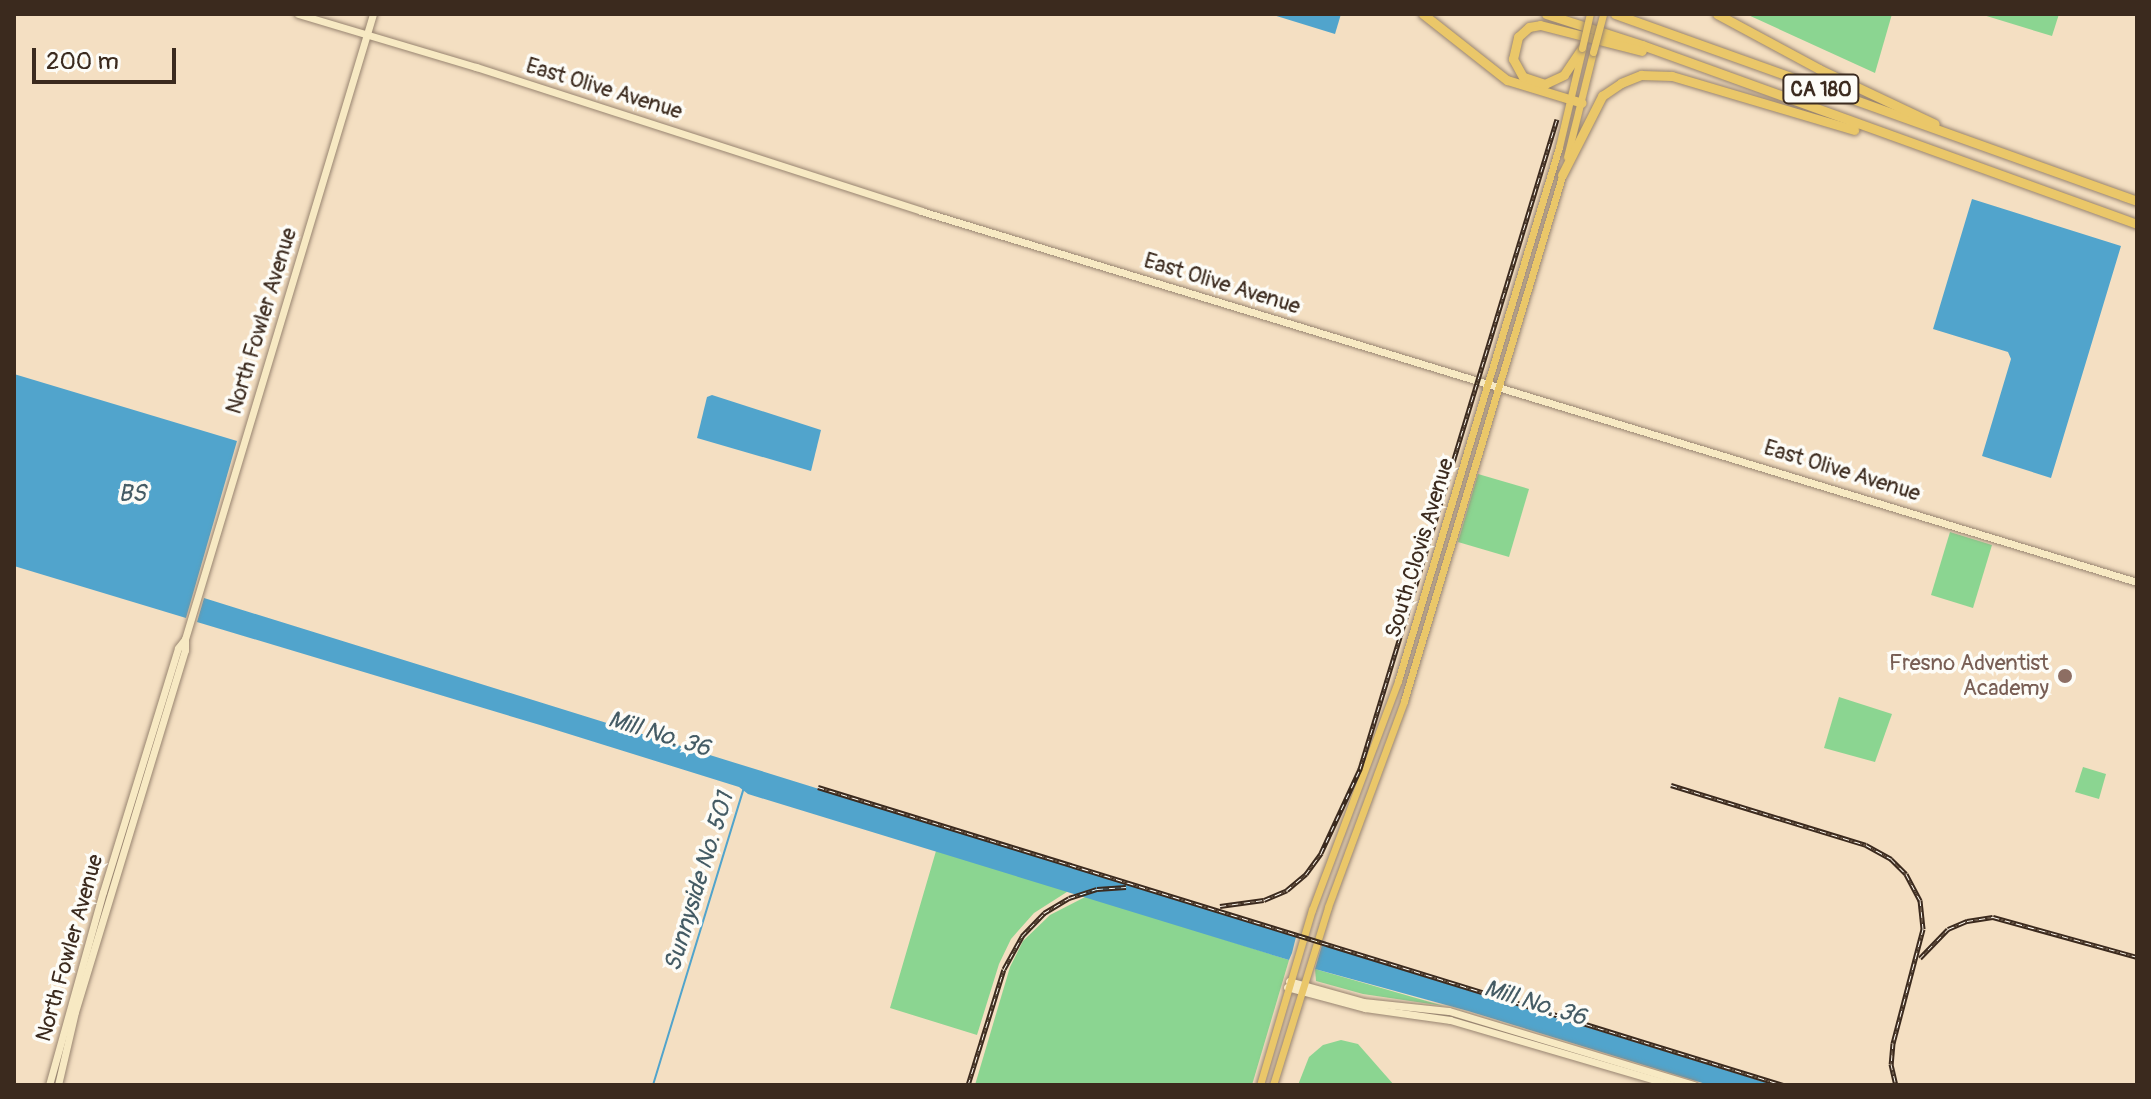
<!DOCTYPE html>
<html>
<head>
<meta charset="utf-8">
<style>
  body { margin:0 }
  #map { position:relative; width:2151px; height:1099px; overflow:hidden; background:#f4dfc2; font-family:Pangolin,sans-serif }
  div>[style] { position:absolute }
  .green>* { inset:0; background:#8bd591 }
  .water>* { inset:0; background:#51a4cc }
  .stream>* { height:2px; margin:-1px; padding:0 1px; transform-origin:1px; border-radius:1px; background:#51a4cc }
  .roads { filter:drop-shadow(0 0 2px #988470) drop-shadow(0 0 2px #988470) }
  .secondary>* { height:7px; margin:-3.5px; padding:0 3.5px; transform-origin:3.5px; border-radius:3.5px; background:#f7e9c3 }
  .primary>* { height:7px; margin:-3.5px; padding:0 3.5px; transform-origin:3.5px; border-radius:3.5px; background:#eac769 }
  .motorway>* { height:9px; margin:-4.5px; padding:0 4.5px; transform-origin:4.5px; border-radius:4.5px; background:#eac769 }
  .rail>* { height:5px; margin-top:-2.5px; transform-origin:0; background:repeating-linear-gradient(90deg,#fdfcf7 0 6px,#3b2a1e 0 12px); box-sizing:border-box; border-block:2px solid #3b2a1e }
  .bridges { filter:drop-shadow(0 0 2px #988470) drop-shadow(0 0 2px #988470) }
  .primary-bridge>* { height:7px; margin:-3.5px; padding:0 3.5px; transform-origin:3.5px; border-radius:3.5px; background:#eac769 }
  .dots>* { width:22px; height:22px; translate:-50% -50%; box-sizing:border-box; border:4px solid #fdfcf7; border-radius:50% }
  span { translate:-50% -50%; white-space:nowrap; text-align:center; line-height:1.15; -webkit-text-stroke:7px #fdfcf7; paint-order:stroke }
  .shield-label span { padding:2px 6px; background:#fdfcf7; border:2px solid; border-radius:6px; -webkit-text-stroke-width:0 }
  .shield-label { font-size:20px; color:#3b2a1e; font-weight:700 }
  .street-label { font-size:22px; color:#3b2a1e }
  .education-label { font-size:22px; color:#785e54 }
  .right { translate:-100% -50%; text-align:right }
  .water-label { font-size:24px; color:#445b64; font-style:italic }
  .frame { position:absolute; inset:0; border:16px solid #3b2a1e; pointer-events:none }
  .scale { position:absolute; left:32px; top:48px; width:144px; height:36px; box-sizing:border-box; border:4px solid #3b2a1e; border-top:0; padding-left:10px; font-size:24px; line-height:28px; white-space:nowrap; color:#3b2a1e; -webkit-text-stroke:6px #fdfcf7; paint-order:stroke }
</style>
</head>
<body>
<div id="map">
  <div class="green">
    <i style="clip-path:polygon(1746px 14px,1892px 14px,1875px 73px)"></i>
    <i style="clip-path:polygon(1980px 14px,2059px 14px,2052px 36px)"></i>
    <i style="clip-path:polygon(1478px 474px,1529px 489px,1509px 557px,1458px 542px)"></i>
    <i style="clip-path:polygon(1950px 532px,1992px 545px,1973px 608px,1931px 595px)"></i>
    <i style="clip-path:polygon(1839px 697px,1892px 714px,1875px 762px,1824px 748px)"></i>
    <i style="clip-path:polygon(2083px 767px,2106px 774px,2099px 799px,2075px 792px)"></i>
    <i style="clip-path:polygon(936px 851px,1070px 890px,1034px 913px,1011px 939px,999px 964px,977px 1035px,890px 1008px)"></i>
    <i style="clip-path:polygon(1087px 896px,1289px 960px,1252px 1085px,975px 1085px,1010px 967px,1023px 941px,1050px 915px)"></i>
    <i style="clip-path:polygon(1315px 969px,1444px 1006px,1363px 994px,1316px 981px)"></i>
    <i style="clip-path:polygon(1341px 1040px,1358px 1044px,1394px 1085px,1298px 1085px,1309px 1057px,1323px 1045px)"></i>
  </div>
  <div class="water">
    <i style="clip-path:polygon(1270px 14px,1341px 14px,1335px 34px)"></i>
    <i style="clip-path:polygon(1972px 199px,2121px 246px,2051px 478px,1982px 456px,2011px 359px,2008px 352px,1933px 329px)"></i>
    <i style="clip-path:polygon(14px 374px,237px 441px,186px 618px,14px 566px)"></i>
    <i style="clip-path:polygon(712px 395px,821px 430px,811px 471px,697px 438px,707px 397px)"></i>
    <i style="clip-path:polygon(204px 598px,1296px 937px,1292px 953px,1289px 960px,748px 794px,739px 787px,540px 725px,197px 622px)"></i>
    <i style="clip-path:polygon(1322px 945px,1774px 1085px,1709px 1085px,1468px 1011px,1315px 969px)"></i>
  </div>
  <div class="stream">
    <i style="left:653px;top:1085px;width:311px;rotate:-73deg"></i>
  </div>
  <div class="roads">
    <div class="secondary">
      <i style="left:298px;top:14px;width:186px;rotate:16.6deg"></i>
      <i style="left:476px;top:67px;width:468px;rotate:17.9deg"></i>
      <i style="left:921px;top:211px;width:1271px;rotate:16.97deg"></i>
      <i style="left:1289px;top:981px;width:77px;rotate:15.8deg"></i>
      <i style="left:1363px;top:1002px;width:86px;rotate:6deg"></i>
      <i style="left:1449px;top:1011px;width:256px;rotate:16.8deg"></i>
      <i style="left:1287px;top:987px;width:81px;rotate:15.1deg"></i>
      <i style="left:1365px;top:1008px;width:86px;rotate:8deg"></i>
      <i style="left:1450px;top:1020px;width:232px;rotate:16.3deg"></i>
      <i style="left:49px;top:1085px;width:200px;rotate:-74.4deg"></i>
      <i style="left:103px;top:892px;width:255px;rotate:-72.9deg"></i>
      <i style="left:178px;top:648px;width:11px;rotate:-52deg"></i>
      <i style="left:185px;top:639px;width:653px;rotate:-73.26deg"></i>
      <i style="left:58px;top:1085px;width:75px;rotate:-76.9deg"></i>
      <i style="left:75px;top:1012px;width:378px;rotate:-73.1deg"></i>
      <i style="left:185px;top:650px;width:11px;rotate:-90deg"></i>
    </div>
    <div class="primary">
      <i style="left:1567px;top:157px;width:108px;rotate:-76.1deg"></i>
      <i style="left:1260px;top:1085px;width:183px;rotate:-73.5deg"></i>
      <i style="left:1312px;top:910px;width:245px;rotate:-69.4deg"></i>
      <i style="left:1398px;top:681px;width:558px;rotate:-73.22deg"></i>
      <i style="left:1559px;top:147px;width:100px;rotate:-76.7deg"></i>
      <i style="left:1273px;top:1085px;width:186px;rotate:-72.8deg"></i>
      <i style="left:1328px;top:907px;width:220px;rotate:-69.7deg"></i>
      <i style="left:1404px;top:701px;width:551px;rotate:-73.24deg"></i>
    </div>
    <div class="motorway">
      <i style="left:1423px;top:14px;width:107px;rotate:38.2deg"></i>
      <i style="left:1507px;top:80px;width:78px;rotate:17deg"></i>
      <i style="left:1546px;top:14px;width:101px;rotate:17.9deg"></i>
      <i style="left:1642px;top:45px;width:526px;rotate:19.88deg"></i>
      <i style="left:1615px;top:14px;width:554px;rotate:19.71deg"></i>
      <i style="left:1717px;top:14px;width:116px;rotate:28.3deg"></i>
      <i style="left:1819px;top:69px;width:128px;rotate:25.4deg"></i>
      <i style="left:1582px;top:48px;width:32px;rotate:124deg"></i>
      <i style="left:1564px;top:75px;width:21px;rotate:155deg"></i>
      <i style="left:1545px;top:84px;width:23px;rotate:-162deg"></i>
      <i style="left:1523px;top:77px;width:21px;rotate:-119deg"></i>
      <i style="left:1513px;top:59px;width:23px;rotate:-77deg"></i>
      <i style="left:1518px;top:37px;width:15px;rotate:-42deg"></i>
      <i style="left:1529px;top:27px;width:11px;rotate:-10deg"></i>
      <i style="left:1540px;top:25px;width:105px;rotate:14.3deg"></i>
      <i style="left:1562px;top:175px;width:89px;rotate:-63.1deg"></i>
      <i style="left:1602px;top:96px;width:23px;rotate:-34deg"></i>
      <i style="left:1621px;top:83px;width:22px;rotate:-22deg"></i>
      <i style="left:1641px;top:75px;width:31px;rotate:2deg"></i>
      <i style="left:1672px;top:76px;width:190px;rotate:16.5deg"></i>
    </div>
  </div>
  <div class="rail">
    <i style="left:1671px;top:785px;width:204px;rotate:17.1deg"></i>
    <i style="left:1866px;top:845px;width:29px;rotate:29deg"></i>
    <i style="left:1891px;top:859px;width:21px;rotate:45deg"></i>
    <i style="left:1906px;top:874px;width:30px;rotate:62deg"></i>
    <i style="left:1920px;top:900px;width:29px;rotate:84deg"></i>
    <i style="left:1923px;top:929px;width:118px;rotate:104.7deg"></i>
    <i style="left:1893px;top:1043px;width:21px;rotate:95deg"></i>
    <i style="left:1891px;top:1064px;width:22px;rotate:77deg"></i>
    <i style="left:818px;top:787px;width:1010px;rotate:17.16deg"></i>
    <i style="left:1220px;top:906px;width:44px;rotate:-7.8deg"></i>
    <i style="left:1264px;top:900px;width:25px;rotate:-23deg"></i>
    <i style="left:1287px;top:890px;width:25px;rotate:-40deg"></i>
    <i style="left:1306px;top:874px;width:26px;rotate:-54deg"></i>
    <i style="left:1321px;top:853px;width:93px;rotate:-65.1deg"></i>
    <i style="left:1360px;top:769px;width:679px;rotate:-73.14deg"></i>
    <i style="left:1920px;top:958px;width:40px;rotate:-46deg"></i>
    <i style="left:1948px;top:929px;width:21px;rotate:-23deg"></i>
    <i style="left:1967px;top:921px;width:26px;rotate:-9deg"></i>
    <i style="left:1993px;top:917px;width:149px;rotate:15.5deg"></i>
    <i style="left:968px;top:1085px;width:121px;rotate:-72.8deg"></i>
    <i style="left:1004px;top:969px;width:38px;rotate:-61deg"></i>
    <i style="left:1022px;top:936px;width:32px;rotate:-46deg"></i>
    <i style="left:1044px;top:913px;width:29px;rotate:-31deg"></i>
    <i style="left:1069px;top:898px;width:29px;rotate:-18deg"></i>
    <i style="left:1097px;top:889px;width:29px;rotate:-4deg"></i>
  </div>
  <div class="bridges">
    <div class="primary-bridge">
      <i style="left:1582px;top:48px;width:35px;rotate:-77deg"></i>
      <i style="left:1593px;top:52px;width:39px;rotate:-75deg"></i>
    </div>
  </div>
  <div class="dots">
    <i style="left:2065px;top:676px;background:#8d6e63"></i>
  </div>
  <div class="shield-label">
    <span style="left:1821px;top:89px">CA 180</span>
  </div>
  <div class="street-label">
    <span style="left:604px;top:89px;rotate:17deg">East Olive Avenue</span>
    <span style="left:1222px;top:284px;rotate:17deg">East Olive Avenue</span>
    <span style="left:262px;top:321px;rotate:-73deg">North Fowler Avenue</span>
    <span style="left:1842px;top:471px;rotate:17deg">East Olive Avenue</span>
    <span style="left:1420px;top:548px;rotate:-73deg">South Clovis Avenue</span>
    <span style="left:70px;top:948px;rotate:-74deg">North Fowler Avenue</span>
  </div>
  <div class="education-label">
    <span class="right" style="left:2049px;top:676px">Fresno Adventist<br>Academy</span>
  </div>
  <div class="water-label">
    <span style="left:132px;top:494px">BS</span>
    <span style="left:659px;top:734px;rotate:17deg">Mill No. 36</span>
    <span style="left:699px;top:882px;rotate:-73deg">Sunnyside No. 501</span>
    <span style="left:1535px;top:1003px;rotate:17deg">Mill No. 36</span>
  </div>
  <div class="frame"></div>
  <div class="scale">200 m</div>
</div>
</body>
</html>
